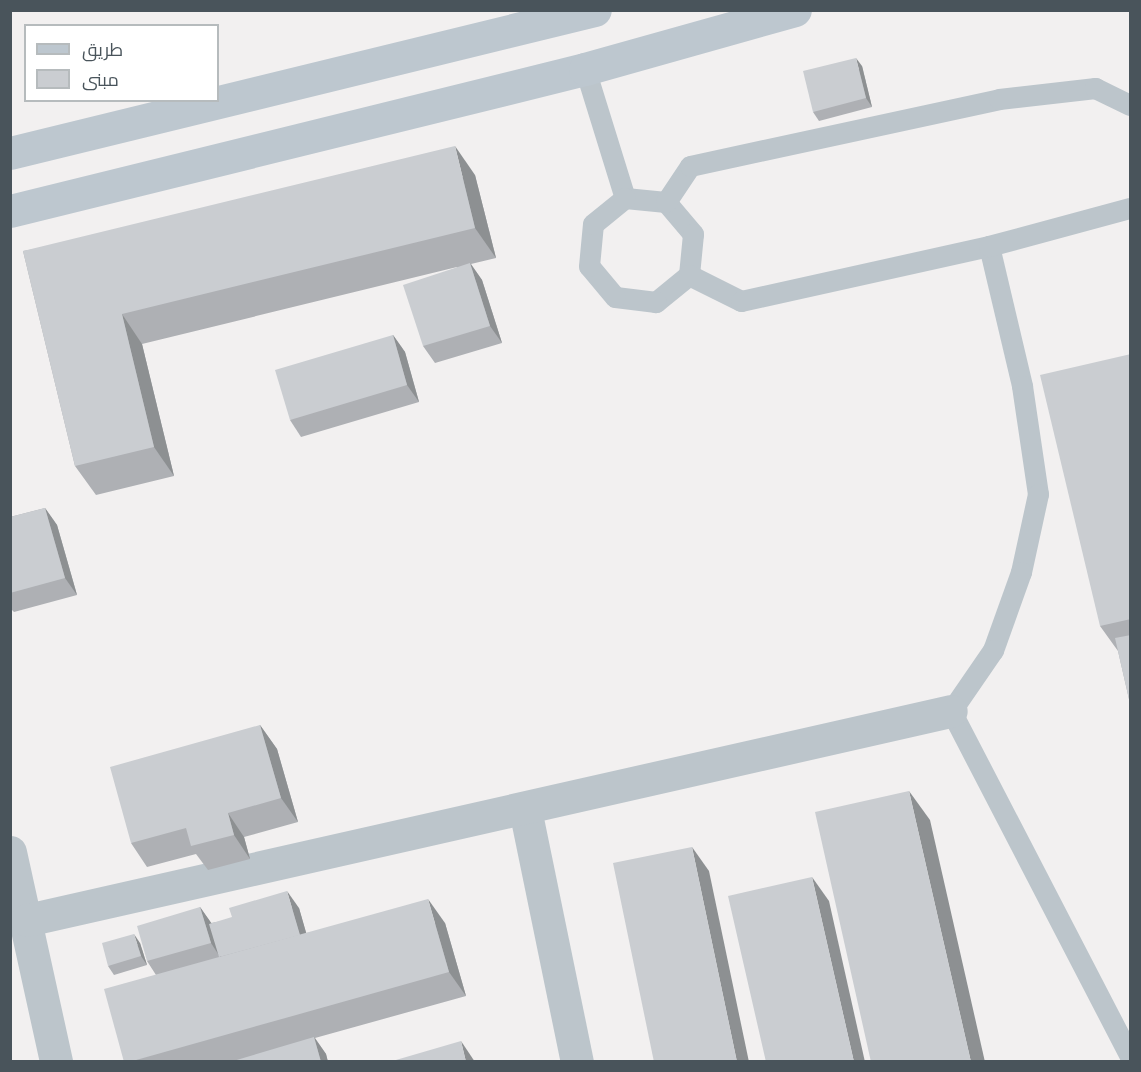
<!DOCTYPE html>
<html>
<head>
<meta charset="utf-8">
<style>
  body { margin:0 }
  #map { position:relative; width:1141px; height:1072px; overflow:hidden; background:#f2f0f0; font-family:Cabin,Cairo,sans-serif }
  div>[style] { position:absolute }
  .service>* { height:21px; margin:-10.5px; padding:0 10.5px; transform-origin:10.5px; border-radius:10.5px; background:#bcc5cb }
  .minor>* { height:33px; margin:-16.5px; padding:0 16.5px; transform-origin:16.5px; border-radius:16.5px; background:#bcc5cb }
  .secondary>* { height:33px; margin:-16.5px; padding:0 16.5px; transform-origin:16.5px; border-radius:16.5px; background:#bdc7cf }
  .wall>* { inset:0; background:#aeb0b4 }
  .shaded-wall>* { inset:0; background:#8d9092 }
  .building>* { inset:0; background:#cacdd1 }
  span { translate:-50% -50%; white-space:nowrap; text-align:center; line-height:1.15; -webkit-text-stroke:6px #fff; paint-order:stroke }
  .frame { position:absolute; inset:0; border:12px solid #49545b; pointer-events:none }
  .legend { position:absolute; left:24px; top:24px; width:195px; height:78px; box-sizing:border-box; background:#fff; border:2px solid #b6bbbd; margin:0; padding:8px 10px; list-style:none; font-size:18px; color:#49545b }
  .legend li { display:flex; align-items:center; gap:12px; height:30px }
  .legend b { width:30px; border:2px solid #b6bbbd }
</style>
</head>
<body>
<div id="map">
  <div class="service">
    <i style="left:585px;top:69px;width:135px;rotate:72.8deg"></i>
    <i style="left:625px;top:198px;width:41px;rotate:5.6deg"></i>
    <i style="left:666px;top:202px;width:42px;rotate:49.8deg"></i>
    <i style="left:693px;top:234px;width:41px;rotate:95.6deg"></i>
    <i style="left:689px;top:275px;width:43px;rotate:140.7deg"></i>
    <i style="left:656px;top:302px;width:41px;rotate:-173deg"></i>
    <i style="left:615px;top:297px;width:40px;rotate:-130deg"></i>
    <i style="left:589px;top:266px;width:42px;rotate:-84.6deg"></i>
    <i style="left:593px;top:224px;width:41px;rotate:-39.1deg"></i>
    <i style="left:666px;top:202px;width:43px;rotate:-56.3deg"></i>
    <i style="left:690px;top:166px;width:316px;rotate:-12.2deg"></i>
    <i style="left:999px;top:99px;width:97px;rotate:-6.5deg"></i>
    <i style="left:1095px;top:88px;width:39px;rotate:26deg"></i>
    <i style="left:989px;top:246px;width:144px;rotate:76.7deg"></i>
    <i style="left:1022px;top:386px;width:109px;rotate:81.6deg"></i>
    <i style="left:1038px;top:494px;width:80px;rotate:102.3deg"></i>
    <i style="left:1021px;top:572px;width:83px;rotate:109.7deg"></i>
    <i style="left:993px;top:650px;width:74px;rotate:124.5deg"></i>
    <i style="left:951px;top:711px;width:389px;rotate:62.6deg"></i>
    <i style="left:689px;top:275px;width:58px;rotate:26.6deg"></i>
    <i style="left:741px;top:301px;width:254px;rotate:-12.5deg"></i>
    <i style="left:989px;top:246px;width:146px;rotate:-15.1deg"></i>
  </div>
  <div class="minor">
    <i style="left:525px;top:809px;width:258px;rotate:78.4deg"></i>
    <i style="left:10px;top:852px;width:215px;rotate:77.6deg"></i>
    <i style="left:27px;top:920px;width:947px;rotate:-12.75deg"></i>
  </div>
  <div class="secondary">
    <i style="left:10px;top:153px;width:602px;rotate:-13.74deg"></i>
    <i style="left:10px;top:211px;width:592px;rotate:-13.87deg"></i>
    <i style="left:585px;top:69px;width:218px;rotate:-15.7deg"></i>
  </div>
  <div class="wall">
    <i style="clip-path:polygon(862px 66px,872px 107px,819px 121px,813px 112px)"></i>
    <i style="clip-path:polygon(475px 175px,496px 258px,471px 264px,482px 280px,502px 343px,435px 363px,423px 346px,457px 267px,142px 344px,174px 476px,96px 495px,75px 466px,23px 251px)"></i>
    <i style="clip-path:polygon(393px 335px,405px 352px,419px 402px,301px 437px,290px 420px)"></i>
    <i style="clip-path:polygon(1131px 354px,1131px 708px,1118px 651px,1100px 626px)"></i>
    <i style="clip-path:polygon(45px 508px,57px 525px,77px 595px,14px 612px,10px 608px,10px 517px)"></i>
    <i style="clip-path:polygon(260px 725px,277px 749px,298px 822px,244px 837px,250px 859px,208px 870px,196px 854px,147px 867px,131px 843px)"></i>
    <i style="clip-path:polygon(200px 907px,211px 923px,299px 908px,306px 933px,445px 923px,466px 996px,315px 1038px,326px 1054px,328px 1062px,124px 1062px,156px 975px,147px 961px)"></i>
    <i style="clip-path:polygon(140px 943px,147px 965px,114px 975px,108px 966px)"></i>
  </div>
  <div class="shaded-wall">
    <i style="clip-path:polygon(856px 58px,862px 66px,872px 107px,866px 98px)"></i>
    <i style="clip-path:polygon(455px 146px,475px 175px,496px 258px,475px 228px)"></i>
    <i style="clip-path:polygon(470px 263px,482px 280px,502px 343px,490px 326px)"></i>
    <i style="clip-path:polygon(122px 314px,142px 344px,174px 476px,154px 447px)"></i>
    <i style="clip-path:polygon(393px 335px,405px 352px,419px 402px,407px 385px)"></i>
    <i style="clip-path:polygon(45px 508px,57px 525px,77px 595px,65px 578px)"></i>
    <i style="clip-path:polygon(260px 725px,277px 749px,298px 822px,281px 798px)"></i>
    <i style="clip-path:polygon(909px 791px,930px 820px,985px 1062px,971px 1062px)"></i>
    <i style="clip-path:polygon(228px 813px,244px 837px,250px 859px,234px 835px)"></i>
    <i style="clip-path:polygon(692px 847px,709px 871px,749px 1062px,737px 1062px)"></i>
    <i style="clip-path:polygon(812px 877px,829px 901px,865px 1062px,854px 1062px)"></i>
    <i style="clip-path:polygon(287px 891px,299px 908px,312px 953px,300px 936px)"></i>
    <i style="clip-path:polygon(428px 899px,445px 923px,466px 996px,449px 972px)"></i>
    <i style="clip-path:polygon(200px 907px,212px 924px,222px 960px,211px 943px)"></i>
    <i style="clip-path:polygon(134px 934px,140px 943px,147px 965px,141px 956px)"></i>
    <i style="clip-path:polygon(314px 1037px,326px 1054px,328px 1062px,321px 1062px)"></i>
    <i style="clip-path:polygon(461px 1041px,475px 1062px,466px 1062px)"></i>
  </div>
  <div class="building">
    <i style="clip-path:polygon(856px 58px,866px 98px,813px 112px,803px 71px)"></i>
    <i style="clip-path:polygon(455px 146px,475px 228px,122px 314px,154px 447px,75px 466px,23px 251px)"></i>
    <i style="clip-path:polygon(470px 263px,490px 326px,423px 346px,403px 285px)"></i>
    <i style="clip-path:polygon(393px 335px,407px 385px,290px 420px,275px 370px)"></i>
    <i style="clip-path:polygon(1131px 354px,1131px 619px,1100px 626px,1040px 375px)"></i>
    <i style="clip-path:polygon(45px 508px,65px 578px,10px 593px,10px 517px)"></i>
    <i style="clip-path:polygon(1131px 635px,1131px 708px,1115px 638px)"></i>
    <i style="clip-path:polygon(260px 725px,281px 798px,228px 813px,234px 835px,191px 846px,186px 828px,131px 843px,110px 767px)"></i>
    <i style="clip-path:polygon(909px 791px,971px 1062px,871px 1062px,815px 812px)"></i>
    <i style="clip-path:polygon(692px 847px,737px 1062px,654px 1062px,613px 863px)"></i>
    <i style="clip-path:polygon(812px 877px,854px 1062px,766px 1062px,728px 896px)"></i>
    <i style="clip-path:polygon(287px 891px,300px 935px,219px 957px,209px 924px,232px 917px,229px 908px)"></i>
    <i style="clip-path:polygon(428px 899px,449px 972px,129px 1062px,124px 1062px,104px 989px)"></i>
    <i style="clip-path:polygon(200px 907px,211px 943px,147px 961px,137px 926px)"></i>
    <i style="clip-path:polygon(134px 934px,141px 956px,108px 966px,102px 943px)"></i>
    <i style="clip-path:polygon(314px 1037px,321px 1062px,230px 1062px)"></i>
    <i style="clip-path:polygon(461px 1041px,466px 1062px,389px 1062px)"></i>
  </div>
  <div class="frame"></div>
  <ul class="legend">
  <li><b style="height:8px;background:#bdc7cf"></b>طريق</li>
  <li><b style="height:16px;background:#cacdd1"></b>مبنى</li>
  </ul>
</div>
</body>
</html>
